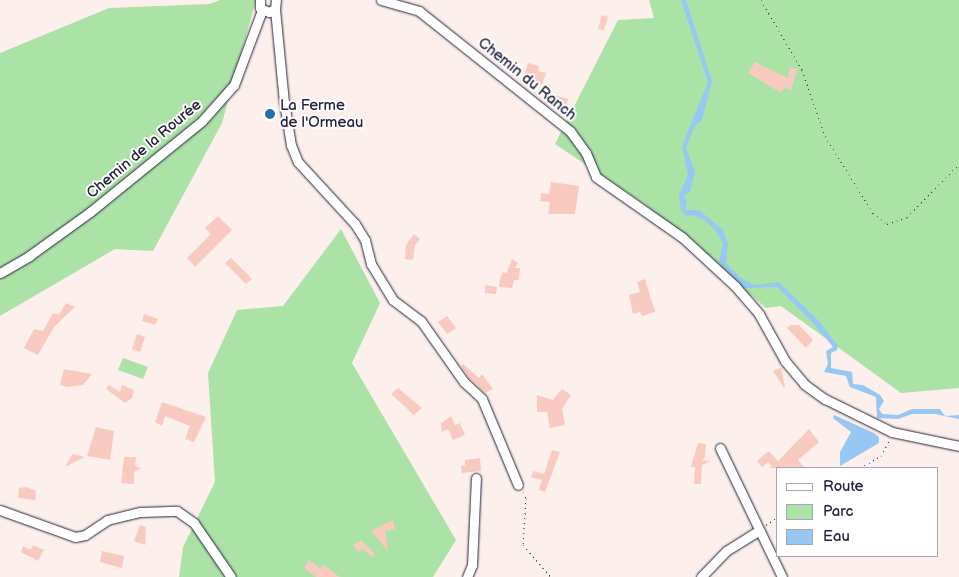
<!DOCTYPE html>
<html>
<head>
<meta charset="utf-8">
<style>
  body { margin:0 }
  #map { position:relative; width:959px; height:577px; overflow:hidden; background:#fdefec; font-family:"Balsamiq Sans",sans-serif }
  div>[style] { position:absolute }
  .green>* { inset:0; background:#abe2a6 }
  .water>* { inset:0; background:#97c7f3 }
  .building>* { inset:0; background:#f9cabf }
  .path>* { height:1px; margin-top:-0.5px; transform-origin:0; background:repeating-linear-gradient(90deg,#22223b 0 1px,transparent 0 5px) }
  .roads { filter:drop-shadow(0 0 1px #22223b) drop-shadow(0 0 1px #22223b) }
  .minor>* { height:9px; margin:-4.5px; padding:0 4.5px; transform-origin:4.5px; border-radius:4.5px; background:#fff }
  .dots>* { width:14px; height:14px; translate:-50% -50%; box-sizing:border-box; border:2px solid #fff; border-radius:50% }
  span { translate:-50% -50%; white-space:nowrap; text-align:center; line-height:1.15; -webkit-text-stroke:4px #fff; paint-order:stroke }
  .street-label { font-size:15px; color:#22223b }
  .poi-label { font-size:15px; color:#22223b }
  .left { translate:0 -50%; text-align:left }
  .legend { position:absolute; left:776px; top:467px; width:162px; height:90px; box-sizing:border-box; background:#fff; border:1px solid #a7a7b1; margin:0; padding:6px 9px; list-style:none; font-size:15px; color:#22223b }
  .legend li { display:flex; align-items:center; gap:10px; height:25px }
  .legend b { width:25px; border:1px solid #a7a7b1 }
</style>
</head>
<body>
<div id="map">
  <div class="green">
    <i style="clip-path:polygon(220px 0,256px 0,222px 123px,153px 251px,115px 249px,0 316px,0 53px,109px 8px,210px 4px)"></i>
    <i style="clip-path:polygon(649px 0,959px 0,959px 388px,901px 393px,781px 306px,766px 308px,643px 203px,555px 144px,618px 20px,654px 18px)"></i>
    <i style="clip-path:polygon(341px 229px,380px 303px,352px 363px,456px 540px,433px 577px,179px 577px,183px 547px,215px 482px,208px 373px,237px 310px,283px 306px)"></i>
    <i style="clip-path:polygon(123px 358px,148px 367px,143px 379px,118px 370px)"></i>
  </div>
  <div class="water">
    <i style="clip-path:polygon(681px 0,686px 0,712px 81px,702px 120px,695px 126px,686px 148px,695px 172px,690px 192px,684px 195px,687px 202px,685px 210px,699px 210px,723px 230px,728px 244px,726px 263px,741px 278px,754px 285px,779px 282px,819px 321px,838px 346px,837px 350px,831px 353px,831px 368px,852px 372px,853px 384px,863px 385px,880px 395px,884px 401px,879px 409px,882px 414px,898px 415px,912px 409px,940px 409px,945px 416px,959px 415px,959px 419px,935px 414px,912px 414px,898px 419px,877px 418px,876px 397px,850px 387px,846px 376px,824px 372px,828px 364px,826px 351px,833px 347px,811px 321px,777px 287px,744px 288px,719px 262px,723px 243px,715px 230px,703px 219px,693px 215px,686px 216px,681px 210px,679px 194px,688px 175px,682px 146px,708px 82px)"></i>
    <i style="clip-path:polygon(834px 415px,874px 433px,879px 437px,879px 443px,840px 466px,840px 452px,851px 432px,833px 418px)"></i>
  </div>
  <div class="building">
    <i style="clip-path:polygon(602px 15px,608px 17px,604px 30px,598px 29px)"></i>
    <i style="clip-path:polygon(755px 62px,788px 78px,790px 68px,797px 69px,791px 90px,785px 88px,786px 85px,781px 93px,748px 73px)"></i>
    <i style="clip-path:polygon(528px 63px,539px 66px,538px 71px,546px 73px,542px 84px,523px 79px)"></i>
    <i style="clip-path:polygon(554px 95px,568px 99px,565px 108px,552px 104px)"></i>
    <i style="clip-path:polygon(551px 182px,579px 186px,575px 214px,548px 214px,550px 202px,540px 201px,541px 193px,549px 194px)"></i>
    <i style="clip-path:polygon(218px 216px,232px 230px,195px 267px,187px 258px,211px 234px,205px 228px)"></i>
    <i style="clip-path:polygon(414px 234px,420px 239px,415px 245px,413px 260px,405px 259px,406px 245px)"></i>
    <i style="clip-path:polygon(231px 258px,252px 279px,246px 284px,225px 263px)"></i>
    <i style="clip-path:polygon(512px 259px,518px 263px,515px 268px,520px 268px,519px 280px,514px 280px,512px 288px,499px 287px,500px 278px,503px 272px,507px 273px)"></i>
    <i style="clip-path:polygon(645px 279px,655px 312px,642px 316px,640px 312px,633px 314px,629px 295px,640px 292px,637px 282px)"></i>
    <i style="clip-path:polygon(485px 285px,497px 287px,496px 294px,485px 293px)"></i>
    <i style="clip-path:polygon(66px 303px,75px 307px,54px 327px,38px 355px,24px 348px,34px 329px,43px 331px,53px 313px,59px 315px)"></i>
    <i style="clip-path:polygon(144px 314px,158px 319px,155px 325px,142px 321px)"></i>
    <i style="clip-path:polygon(447px 316px,456px 328px,447px 334px,438px 322px)"></i>
    <i style="clip-path:polygon(790px 325px,799px 325px,813px 340px,806px 348px,787px 328px)"></i>
    <i style="clip-path:polygon(137px 334px,145px 337px,140px 352px,132px 349px)"></i>
    <i style="clip-path:polygon(463px 364px,479px 378px,482px 374px,493px 389px,485px 393px,469px 378px,461px 366px)"></i>
    <i style="clip-path:polygon(781px 368px,785px 387px,784px 388px,773px 371px)"></i>
    <i style="clip-path:polygon(64px 369px,92px 374px,83px 385px,68px 387px,60px 385px)"></i>
    <i style="clip-path:polygon(109px 385px,120px 392px,122px 385px,134px 390px,132px 398px,125px 403px,106px 389px)"></i>
    <i style="clip-path:polygon(398px 388px,422px 408px,414px 415px,391px 394px)"></i>
    <i style="clip-path:polygon(562px 389px,571px 395px,562px 409px,565px 425px,550px 428px,547px 412px,537px 412px,537px 395px,553px 400px)"></i>
    <i style="clip-path:polygon(162px 402px,206px 417px,194px 442px,185px 439px,190px 426px,165px 416px,162px 426px,155px 422px)"></i>
    <i style="clip-path:polygon(451px 416px,455px 425px,460px 423px,465px 435px,453px 440px,448px 429px,442px 432px,441px 423px)"></i>
    <i style="clip-path:polygon(96px 427px,114px 431px,110px 460px,87px 456px)"></i>
    <i style="clip-path:polygon(809px 429px,819px 442px,798px 460px,805px 468px,769px 468px,772px 466px,768px 462px,762px 467px,757px 461px,769px 451px,778px 461px)"></i>
    <i style="clip-path:polygon(698px 443px,706px 444px,705px 457px,702px 460px,711px 461px,702px 465px,701px 484px,694px 484px,695px 467px,691px 467px)"></i>
    <i style="clip-path:polygon(552px 450px,560px 452px,545px 492px,539px 490px,542px 480px,531px 477px,533px 471px,544px 474px)"></i>
    <i style="clip-path:polygon(73px 454px,85px 457px,65px 467px,70px 458px)"></i>
    <i style="clip-path:polygon(124px 457px,136px 457px,135px 466px,141px 468px,134px 472px,134px 484px,121px 483px)"></i>
    <i style="clip-path:polygon(480px 458px,481px 471px,462px 473px,461px 466px,465px 465px,465px 460px)"></i>
    <i style="clip-path:polygon(26px 487px,36px 491px,35px 500px,18px 498px,19px 488px)"></i>
    <i style="clip-path:polygon(393px 520px,395px 529px,385px 531px,388px 551px,371px 531px)"></i>
    <i style="clip-path:polygon(140px 525px,146px 527px,145px 545px,134px 541px)"></i>
    <i style="clip-path:polygon(361px 540px,375px 554px,373px 557px,362px 549px,358px 552px,353px 545px)"></i>
    <i style="clip-path:polygon(33px 545px,44px 550px,38px 561px,21px 552px,23px 546px,31px 550px)"></i>
    <i style="clip-path:polygon(102px 551px,124px 556px,122px 568px,100px 562px)"></i>
    <i style="clip-path:polygon(309px 560px,321px 569px,324px 565px,340px 577px,316px 577px,304px 568px)"></i>
  </div>
  <div class="path">
    <i style="left:761px;top:0;width:81px;rotate:59.6deg"></i>
    <i style="left:802px;top:70px;width:70px;rotate:70.8deg"></i>
    <i style="left:825px;top:136px;width:91px;rotate:58.1deg"></i>
    <i style="left:873px;top:213px;width:18px;rotate:38deg"></i>
    <i style="left:887px;top:224px;width:21px;rotate:-19deg"></i>
    <i style="left:907px;top:217px;width:74px;rotate:-45.5deg"></i>
    <i style="left:860px;top:468px;width:24px;rotate:-30deg"></i>
    <i style="left:881px;top:456px;width:17px;rotate:-62deg"></i>
    <i style="left:523px;top:492px;width:7px;rotate:63deg"></i>
    <i style="left:526px;top:498px;width:47px;rotate:93.7deg"></i>
    <i style="left:523px;top:545px;width:43px;rotate:48.8deg"></i>
    <i style="left:766px;top:525px;width:14px;rotate:-34deg"></i>
  </div>
  <div class="roads">
    <div class="minor">
      <i style="left:260px;top:0;width:8px;rotate:90deg"></i>
      <i style="left:260px;top:8px;width:10px;rotate:24deg"></i>
      <i style="left:269px;top:12px;width:7px;rotate:-27deg"></i>
      <i style="left:275px;top:9px;width:9px;rotate:-84deg"></i>
      <i style="left:381px;top:0;width:40px;rotate:16deg"></i>
      <i style="left:419px;top:11px;width:193px;rotate:38.5deg"></i>
      <i style="left:570px;top:131px;width:27px;rotate:54deg"></i>
      <i style="left:586px;top:153px;width:26px;rotate:67deg"></i>
      <i style="left:596px;top:177px;width:106px;rotate:35deg"></i>
      <i style="left:683px;top:238px;width:71px;rotate:42.7deg"></i>
      <i style="left:735px;top:286px;width:37px;rotate:49deg"></i>
      <i style="left:759px;top:314px;width:54px;rotate:61deg"></i>
      <i style="left:785px;top:361px;width:30px;rotate:50deg"></i>
      <i style="left:804px;top:384px;width:26px;rotate:36deg"></i>
      <i style="left:825px;top:399px;width:75px;rotate:26.2deg"></i>
      <i style="left:892px;top:432px;width:68px;rotate:11.8deg"></i>
      <i style="left:275px;top:9px;width:93px;rotate:84.5deg"></i>
      <i style="left:284px;top:102px;width:44px;rotate:80.8deg"></i>
      <i style="left:291px;top:145px;width:18px;rotate:68deg"></i>
      <i style="left:298px;top:162px;width:84px;rotate:47.4deg"></i>
      <i style="left:355px;top:224px;width:19px;rotate:58deg"></i>
      <i style="left:365px;top:240px;width:25px;rotate:76deg"></i>
      <i style="left:371px;top:264px;width:42px;rotate:58.6deg"></i>
      <i style="left:393px;top:300px;width:35px;rotate:37deg"></i>
      <i style="left:421px;top:321px;width:75px;rotate:54.8deg"></i>
      <i style="left:464px;top:382px;width:25px;rotate:43deg"></i>
      <i style="left:482px;top:399px;width:93px;rotate:67.3deg"></i>
      <i style="left:0;top:273px;width:34px;rotate:-30deg"></i>
      <i style="left:29px;top:256px;width:75px;rotate:-35.8deg"></i>
      <i style="left:90px;top:212px;width:144px;rotate:-39.1deg"></i>
      <i style="left:202px;top:121px;width:48px;rotate:-48.4deg"></i>
      <i style="left:234px;top:85px;width:80px;rotate:-69.5deg"></i>
      <i style="left:720px;top:448px;width:143px;rotate:64.3deg"></i>
      <i style="left:0;top:510px;width:80px;rotate:19.8deg"></i>
      <i style="left:75px;top:537px;width:10px;rotate:-11deg"></i>
      <i style="left:85px;top:535px;width:27px;rotate:-34deg"></i>
      <i style="left:107px;top:520px;width:34px;rotate:-14deg"></i>
      <i style="left:140px;top:512px;width:37px;rotate:-2deg"></i>
      <i style="left:177px;top:511px;width:21px;rotate:35deg"></i>
      <i style="left:194px;top:523px;width:65px;rotate:55.6deg"></i>
      <i style="left:467px;top:577px;width:13px;rotate:-67deg"></i>
      <i style="left:472px;top:565px;width:87px;rotate:-87.4deg"></i>
      <i style="left:701px;top:577px;width:36px;rotate:-46deg"></i>
      <i style="left:726px;top:551px;width:39px;rotate:-32deg"></i>
    </div>
  </div>
  <div class="dots">
    <i style="left:270px;top:114px;background:#1f6fb2"></i>
  </div>
  <div class="street-label">
    <span style="left:527px;top:79px;rotate:39deg">Chemin du Ranch</span>
    <span style="left:144px;top:149px;rotate:-40deg">Chemin de la Rourée</span>
  </div>
  <div class="poi-label">
    <span class="left" style="left:280px;top:114px">La Ferme<br>de l'Ormeau</span>
  </div>
  <ul class="legend">
  <li><b style="height:6px;background:#fff"></b>Route</li>
  <li><b style="height:14px;background:#abe2a6"></b>Parc</li>
  <li><b style="height:14px;background:#97c7f3"></b>Eau</li>
  </ul>
</div>
</body>
</html>
